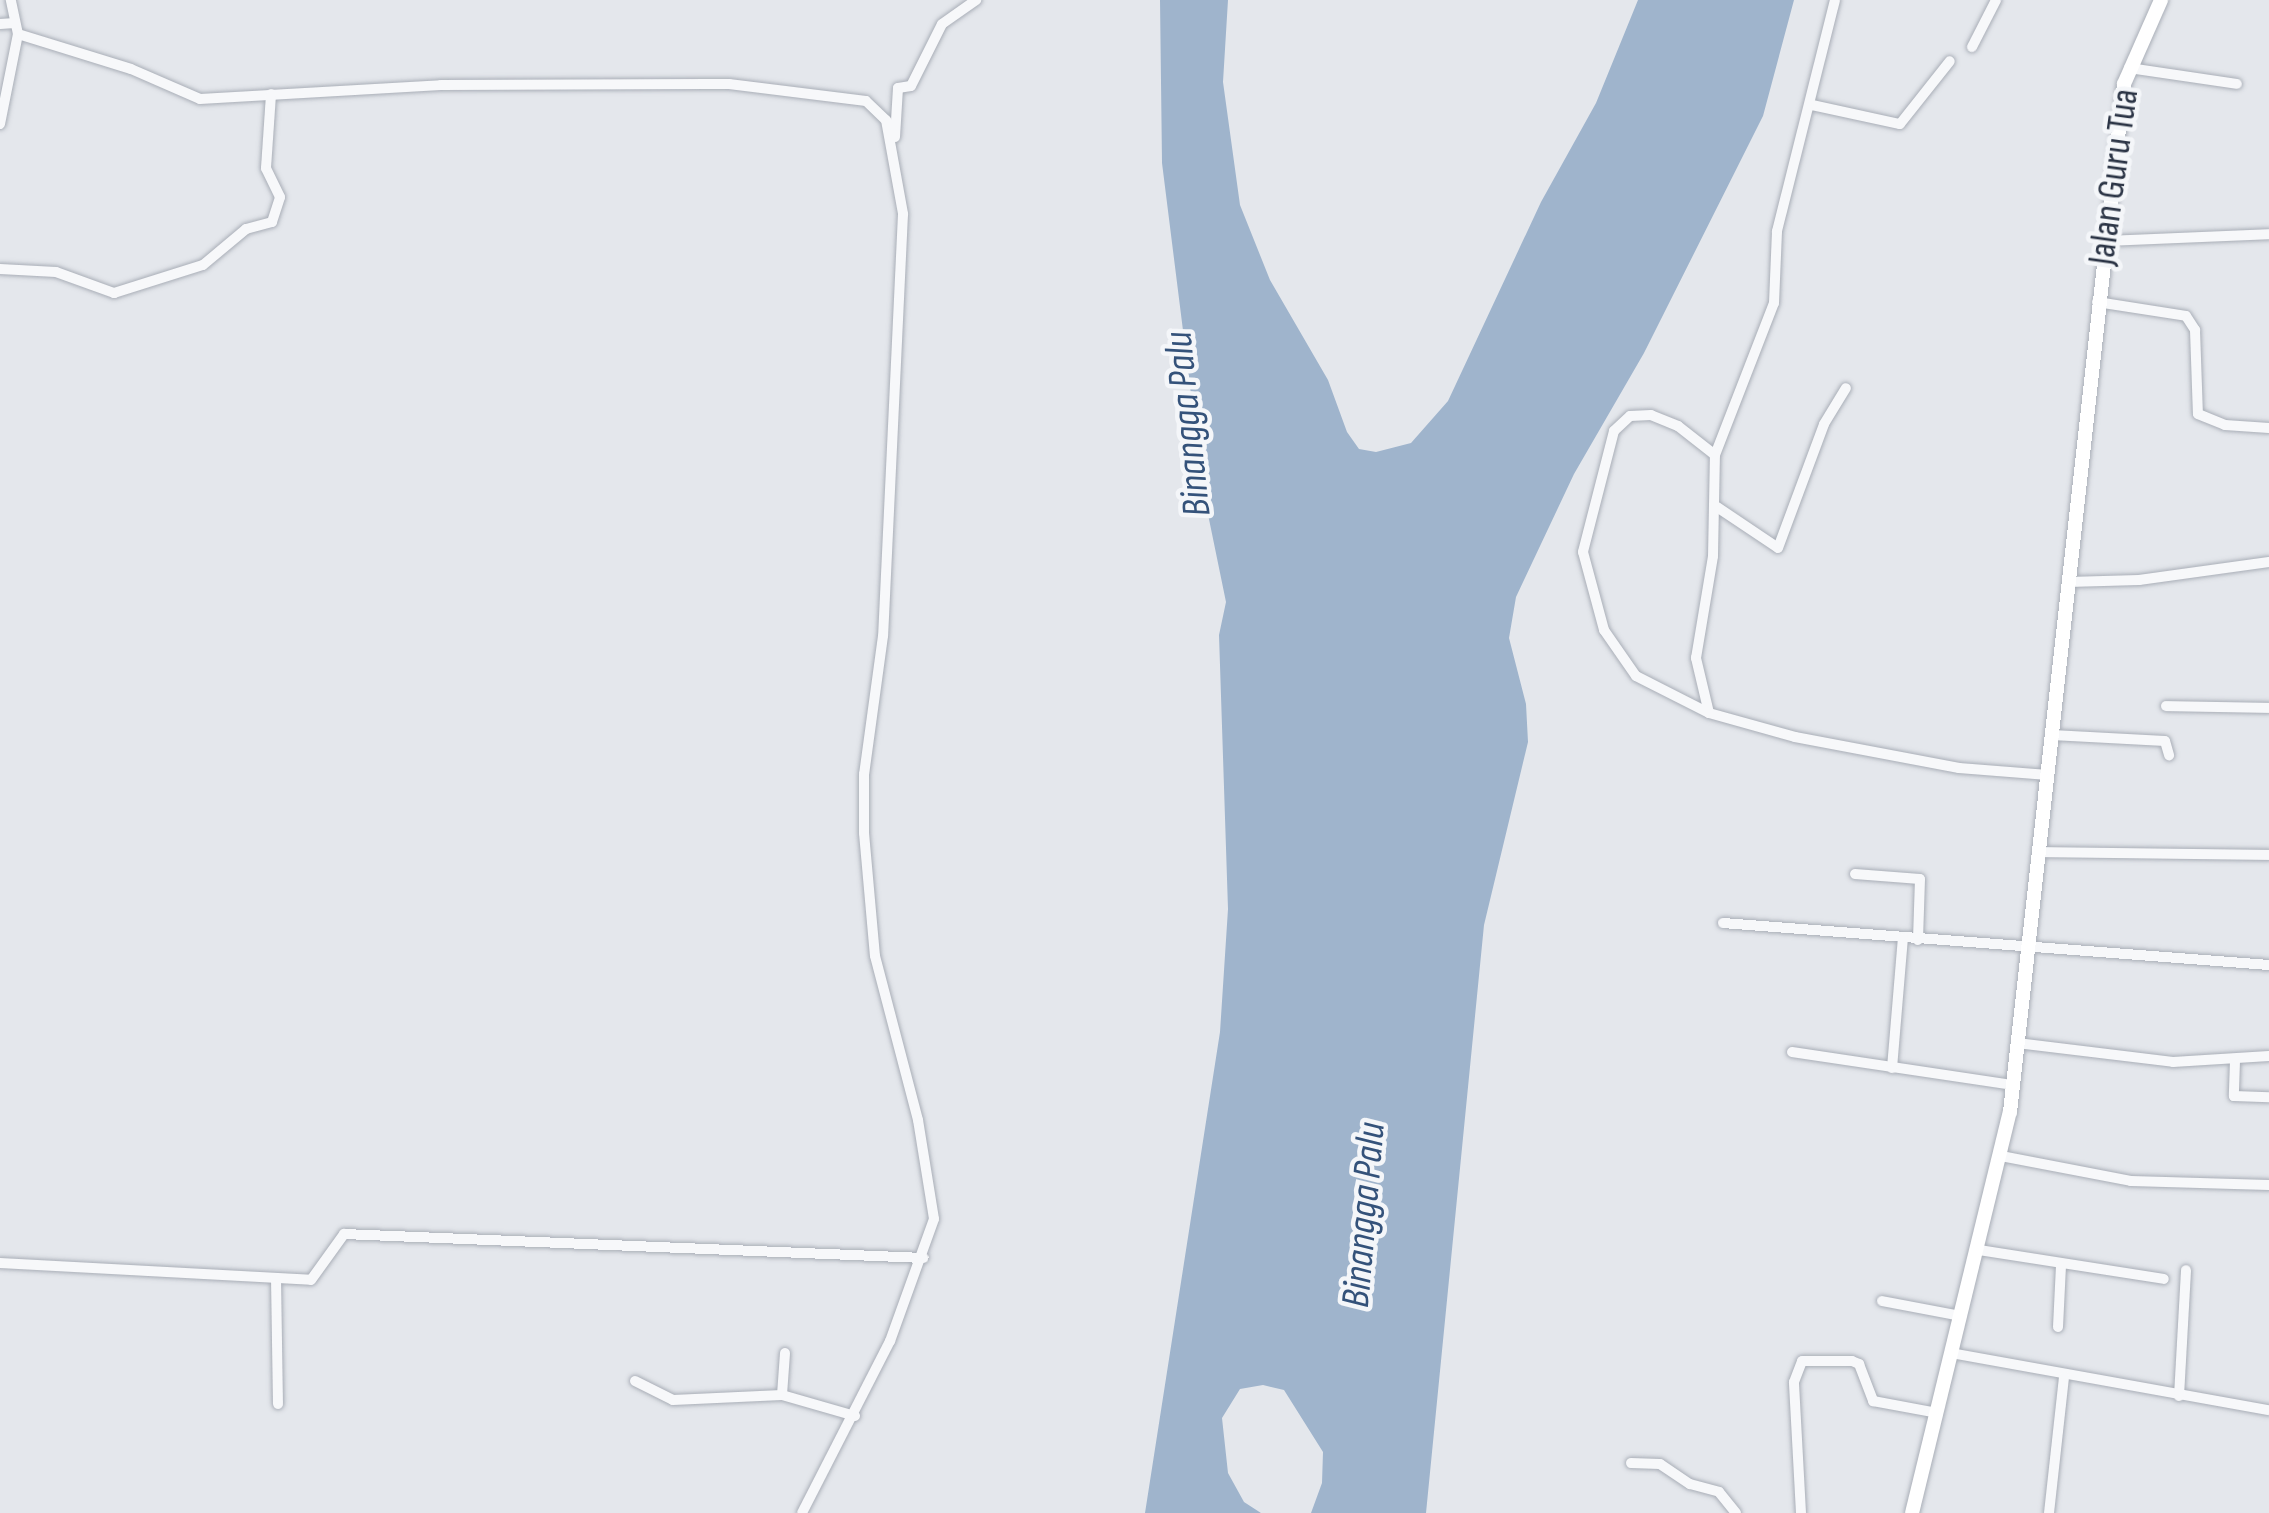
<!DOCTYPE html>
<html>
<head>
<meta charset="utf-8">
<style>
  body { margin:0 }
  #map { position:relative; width:2269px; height:1513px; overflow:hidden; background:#e4e7ec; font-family:"Sofia Sans Condensed",sans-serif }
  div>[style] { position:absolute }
  .water>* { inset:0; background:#9fb4cc }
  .roads { filter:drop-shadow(0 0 2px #a9aeb7) drop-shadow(0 0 2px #a9aeb7) }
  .minor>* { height:10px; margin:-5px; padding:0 5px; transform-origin:5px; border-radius:5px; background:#f7f8fa }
  .secondary>* { height:14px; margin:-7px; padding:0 7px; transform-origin:7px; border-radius:7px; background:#fff }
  span { translate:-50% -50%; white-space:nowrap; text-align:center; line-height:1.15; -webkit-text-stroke:9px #f4f6f9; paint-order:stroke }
  .street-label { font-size:38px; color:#2b3445 }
  .water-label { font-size:40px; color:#34527a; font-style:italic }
</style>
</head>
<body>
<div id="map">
  <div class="water">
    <i style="clip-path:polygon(1160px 0,1228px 0,1223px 82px,1240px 205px,1270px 280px,1328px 380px,1347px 432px,1359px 449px,1376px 452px,1411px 443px,1448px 401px,1541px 202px,1596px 103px,1638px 0,1794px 0,1763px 116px,1644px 353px,1574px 474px,1516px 597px,1509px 638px,1526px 704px,1528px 742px,1484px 925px,1426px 1513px,1311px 1513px,1322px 1483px,1323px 1452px,1284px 1390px,1263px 1385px,1240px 1389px,1222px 1418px,1228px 1473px,1244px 1502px,1261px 1513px,1145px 1513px,1220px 1032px,1228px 909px,1219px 635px,1226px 602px,1203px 490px,1162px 163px)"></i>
  </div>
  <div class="roads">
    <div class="minor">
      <i style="left:0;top:24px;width:15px;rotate:-4deg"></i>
      <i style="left:18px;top:34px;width:118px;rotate:17.2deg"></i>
      <i style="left:131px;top:69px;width:75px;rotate:23.5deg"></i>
      <i style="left:200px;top:99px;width:241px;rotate:-3.3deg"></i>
      <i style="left:441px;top:85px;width:288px;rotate:-0.2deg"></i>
      <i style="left:729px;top:84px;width:138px;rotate:7.1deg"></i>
      <i style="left:866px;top:101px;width:28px;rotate:44deg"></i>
      <i style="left:886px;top:120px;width:96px;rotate:79.7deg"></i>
      <i style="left:903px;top:214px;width:422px;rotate:92.7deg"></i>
      <i style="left:883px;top:636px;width:139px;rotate:97.8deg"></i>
      <i style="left:864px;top:774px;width:59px;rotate:90deg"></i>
      <i style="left:864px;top:833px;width:123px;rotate:84.9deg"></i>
      <i style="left:875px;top:956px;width:170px;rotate:75.3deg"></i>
      <i style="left:918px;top:1120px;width:100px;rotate:80.8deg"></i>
      <i style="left:934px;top:1219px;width:130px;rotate:109.8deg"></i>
      <i style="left:890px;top:1341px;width:193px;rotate:117.1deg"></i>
      <i style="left:1972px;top:47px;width:53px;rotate:-62.9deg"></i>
      <i style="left:2129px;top:68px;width:109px;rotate:8.4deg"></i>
      <i style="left:1812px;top:105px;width:90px;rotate:12.2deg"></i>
      <i style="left:1900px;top:124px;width:80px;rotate:-51.6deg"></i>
      <i style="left:0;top:124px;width:92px;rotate:-78.7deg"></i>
      <i style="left:18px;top:34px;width:35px;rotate:-102deg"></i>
      <i style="left:895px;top:137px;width:49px;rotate:-86.5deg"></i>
      <i style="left:898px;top:88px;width:13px;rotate:-9deg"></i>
      <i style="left:911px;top:86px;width:69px;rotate:-63.4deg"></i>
      <i style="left:942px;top:24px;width:42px;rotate:-35.2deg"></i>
      <i style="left:2105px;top:241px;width:164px;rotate:-2.4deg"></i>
      <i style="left:0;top:269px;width:56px;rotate:3.1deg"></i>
      <i style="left:56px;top:272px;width:62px;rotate:19.9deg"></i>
      <i style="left:114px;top:293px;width:93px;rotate:-17.5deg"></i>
      <i style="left:203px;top:265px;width:56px;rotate:-39.9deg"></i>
      <i style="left:246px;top:229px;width:27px;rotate:-15deg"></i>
      <i style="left:272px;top:222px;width:26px;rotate:-72deg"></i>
      <i style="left:280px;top:197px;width:32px;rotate:-116deg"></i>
      <i style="left:266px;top:168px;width:74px;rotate:-86.1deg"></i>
      <i style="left:2097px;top:302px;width:90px;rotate:8.9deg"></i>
      <i style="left:2186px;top:316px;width:17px;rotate:57deg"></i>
      <i style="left:2195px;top:330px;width:84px;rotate:88deg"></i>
      <i style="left:2198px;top:414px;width:29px;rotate:22deg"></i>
      <i style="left:2225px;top:425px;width:44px;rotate:3.9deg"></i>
      <i style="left:1715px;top:455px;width:163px;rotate:-68.8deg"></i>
      <i style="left:1774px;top:303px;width:72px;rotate:-87.6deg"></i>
      <i style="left:1777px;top:231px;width:238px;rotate:-75.9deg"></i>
      <i style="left:1717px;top:507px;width:73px;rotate:33.9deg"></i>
      <i style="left:1778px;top:548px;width:132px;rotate:-69.6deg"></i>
      <i style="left:1824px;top:424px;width:42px;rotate:-58.6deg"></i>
      <i style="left:2068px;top:582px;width:71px;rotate:-1.6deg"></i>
      <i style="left:2139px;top:580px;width:131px;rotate:-7.9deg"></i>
      <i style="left:2166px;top:706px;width:103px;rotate:1.1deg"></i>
      <i style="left:1709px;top:713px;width:57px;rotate:-103.3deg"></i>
      <i style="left:1696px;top:658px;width:103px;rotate:-80.5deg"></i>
      <i style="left:1713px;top:556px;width:101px;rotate:-88.9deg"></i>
      <i style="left:1715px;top:455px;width:47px;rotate:-141.9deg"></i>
      <i style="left:1678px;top:426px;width:29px;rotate:-158deg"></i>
      <i style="left:1651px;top:415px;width:21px;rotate:177deg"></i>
      <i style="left:1630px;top:416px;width:22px;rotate:137deg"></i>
      <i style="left:1614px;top:431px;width:125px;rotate:104.4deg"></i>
      <i style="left:1583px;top:552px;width:81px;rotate:74.9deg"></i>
      <i style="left:1604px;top:630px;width:56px;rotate:55.2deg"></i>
      <i style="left:1636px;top:676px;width:82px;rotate:26.9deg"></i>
      <i style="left:1709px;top:713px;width:89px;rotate:15.6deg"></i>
      <i style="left:1795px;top:737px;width:167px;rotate:10.7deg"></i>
      <i style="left:1959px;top:768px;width:89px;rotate:4.5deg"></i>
      <i style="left:2052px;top:735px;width:113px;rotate:3deg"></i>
      <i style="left:2165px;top:741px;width:15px;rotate:74deg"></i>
      <i style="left:2038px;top:852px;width:231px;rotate:0.7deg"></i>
      <i style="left:1855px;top:874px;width:65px;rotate:4.4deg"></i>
      <i style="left:1920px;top:879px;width:61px;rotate:91.9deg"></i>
      <i style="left:1723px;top:923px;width:548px;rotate:4.4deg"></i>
      <i style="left:2017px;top:1043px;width:157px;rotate:6.9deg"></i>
      <i style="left:2173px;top:1062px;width:96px;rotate:-3.6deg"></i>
      <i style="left:1792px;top:1052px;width:224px;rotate:8.5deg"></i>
      <i style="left:2235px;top:1061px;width:35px;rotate:92deg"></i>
      <i style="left:2234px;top:1096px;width:35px;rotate:2deg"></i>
      <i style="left:1892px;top:1068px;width:130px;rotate:-85.2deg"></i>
      <i style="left:2001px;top:1156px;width:132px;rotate:10.9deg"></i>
      <i style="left:2131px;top:1181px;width:138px;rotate:1.7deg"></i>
      <i style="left:1979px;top:1250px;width:187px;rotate:8.9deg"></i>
      <i style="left:0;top:1263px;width:311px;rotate:3.1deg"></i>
      <i style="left:311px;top:1280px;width:57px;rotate:-54.3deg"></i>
      <i style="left:344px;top:1234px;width:580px;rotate:2.37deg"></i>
      <i style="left:276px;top:1278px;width:126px;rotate:89.1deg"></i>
      <i style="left:1882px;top:1301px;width:80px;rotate:10.8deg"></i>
      <i style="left:2058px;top:1327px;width:61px;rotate:-87.2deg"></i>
      <i style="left:1951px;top:1353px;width:323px;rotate:10.2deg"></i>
      <i style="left:635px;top:1381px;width:42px;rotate:26.6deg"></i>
      <i style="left:673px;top:1400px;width:109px;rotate:-2.6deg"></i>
      <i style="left:782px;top:1395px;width:76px;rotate:16deg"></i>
      <i style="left:782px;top:1395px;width:42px;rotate:-85.9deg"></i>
      <i style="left:2179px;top:1396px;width:126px;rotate:-86.8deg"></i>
      <i style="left:1631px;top:1463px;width:29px;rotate:2deg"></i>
      <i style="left:1660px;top:1464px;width:36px;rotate:34deg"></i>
      <i style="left:1690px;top:1484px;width:30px;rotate:15deg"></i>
      <i style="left:1719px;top:1492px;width:27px;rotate:51deg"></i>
      <i style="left:1801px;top:1513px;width:131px;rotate:-93.1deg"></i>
      <i style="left:1794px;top:1382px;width:22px;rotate:-69deg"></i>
      <i style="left:1802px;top:1361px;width:50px"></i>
      <i style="left:1852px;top:1361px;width:8px;rotate:23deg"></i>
      <i style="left:1859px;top:1364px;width:40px;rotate:69deg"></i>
      <i style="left:1873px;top:1401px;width:65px;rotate:10.6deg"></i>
      <i style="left:2049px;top:1513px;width:137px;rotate:-83.7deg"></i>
    </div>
    <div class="secondary">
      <i style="left:1912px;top:1513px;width:413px;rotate:-76.3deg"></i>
      <i style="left:2010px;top:1112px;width:1034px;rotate:-83.67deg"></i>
      <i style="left:2124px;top:84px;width:92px;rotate:-66.2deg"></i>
    </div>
  </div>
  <div class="street-label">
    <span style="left:2114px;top:177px;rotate:-82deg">Jalan Guru Tua</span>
  </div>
  <div class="water-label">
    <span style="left:1188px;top:424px;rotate:-96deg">Binangga Palu</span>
    <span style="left:1364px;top:1215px;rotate:-85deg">Binangga Palu</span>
  </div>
</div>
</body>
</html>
